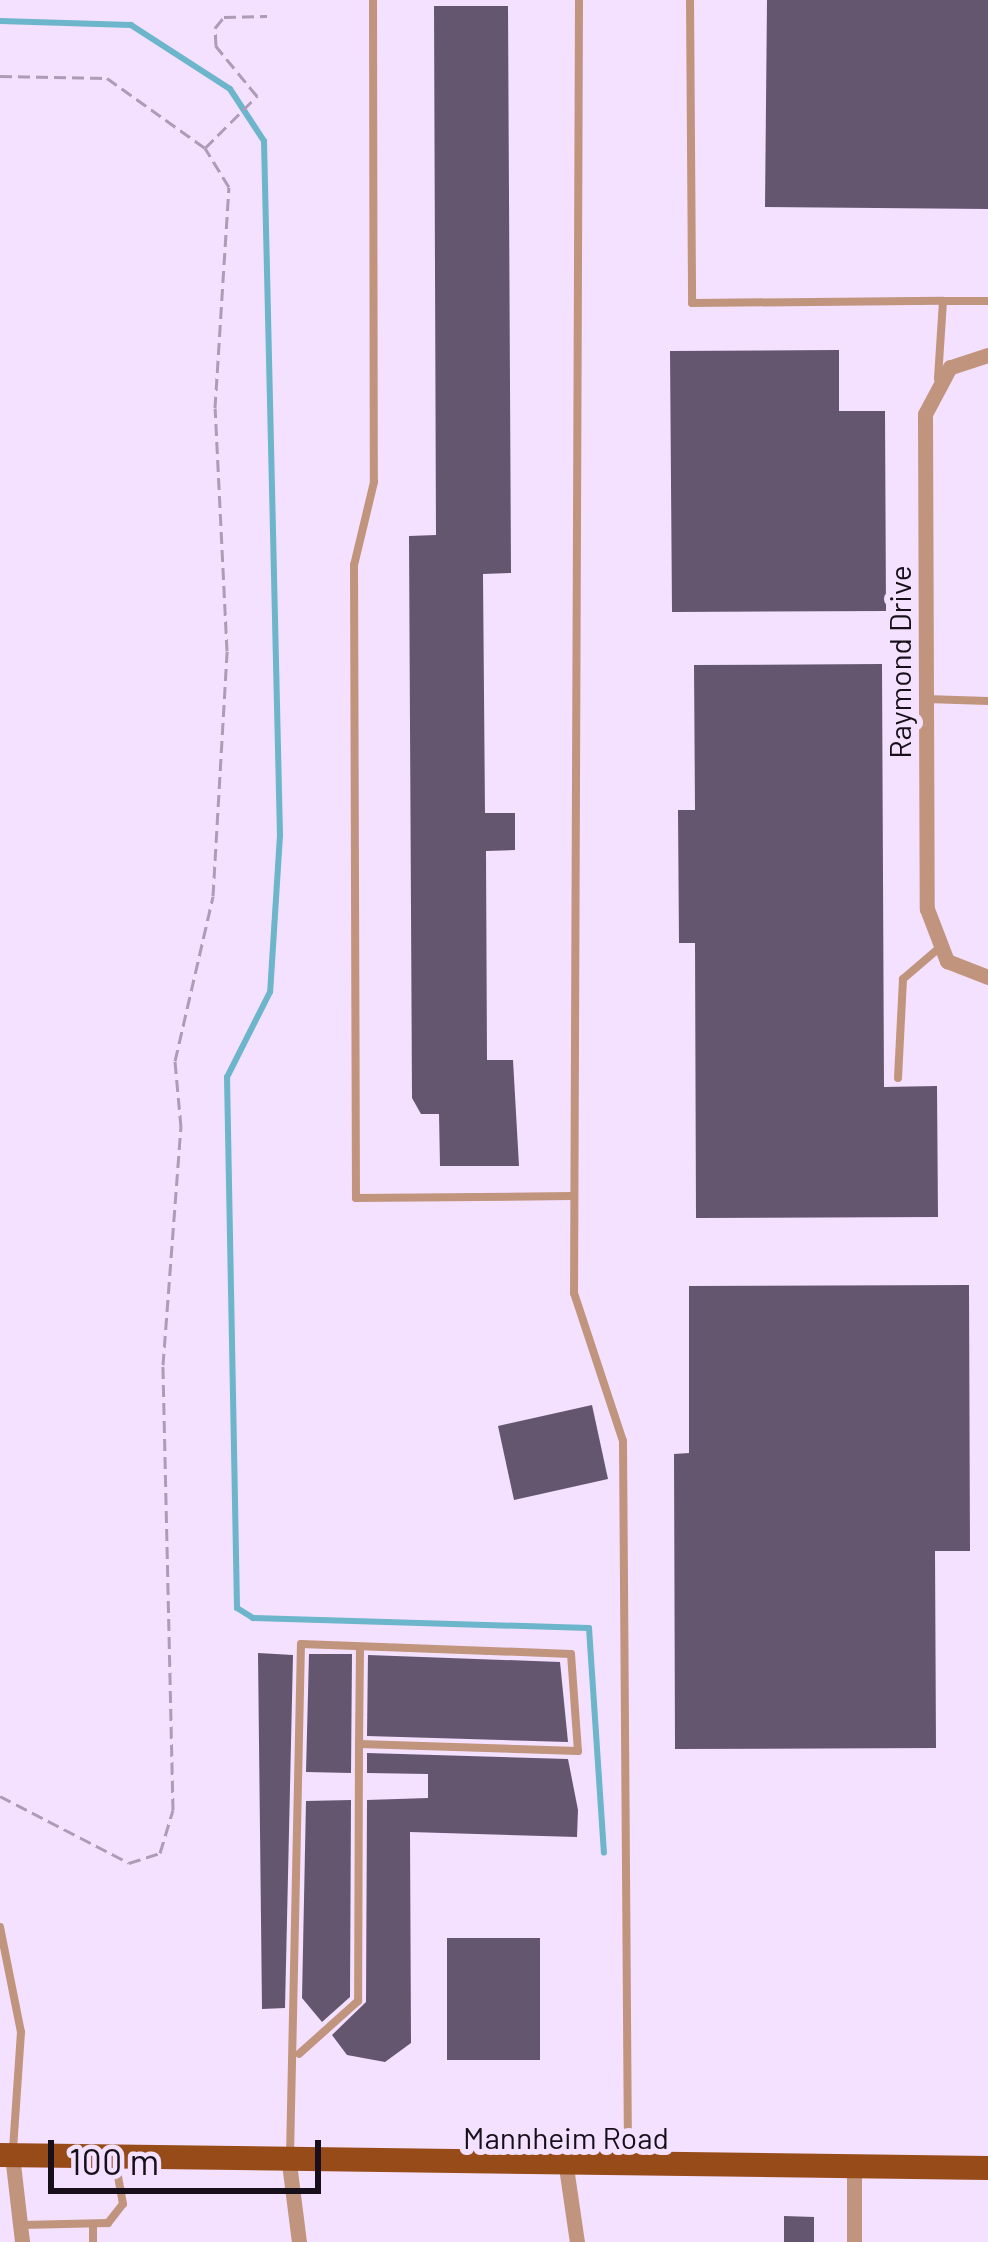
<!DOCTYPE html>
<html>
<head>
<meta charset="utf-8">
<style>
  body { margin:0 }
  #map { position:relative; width:988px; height:2242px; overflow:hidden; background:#f4e0ff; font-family:Barlow,sans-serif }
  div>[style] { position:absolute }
  .stream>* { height:6px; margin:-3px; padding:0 3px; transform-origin:3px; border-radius:3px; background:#6cb5ca }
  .building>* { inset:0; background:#655670 }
  .path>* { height:3px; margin-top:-1.5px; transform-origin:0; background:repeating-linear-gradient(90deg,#ac9cb5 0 12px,transparent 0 18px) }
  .service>* { height:8px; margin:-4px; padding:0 4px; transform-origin:4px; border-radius:4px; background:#c0947d }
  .minor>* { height:15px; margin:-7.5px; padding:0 7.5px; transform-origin:7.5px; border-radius:7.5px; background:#c0947d }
  .primary>* { height:24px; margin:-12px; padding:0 12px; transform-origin:12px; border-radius:12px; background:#974b18 }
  span { translate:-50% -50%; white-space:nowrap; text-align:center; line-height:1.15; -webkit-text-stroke:12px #f4e0ff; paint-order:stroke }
  .street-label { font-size:30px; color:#17101a }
  .scale { position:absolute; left:48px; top:2140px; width:273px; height:54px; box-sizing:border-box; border:6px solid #17101a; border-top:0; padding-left:15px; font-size:36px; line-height:42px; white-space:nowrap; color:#17101a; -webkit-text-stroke:9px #f4e0ff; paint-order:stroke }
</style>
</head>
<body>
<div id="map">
  <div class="stream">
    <i style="left:0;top:21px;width:131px;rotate:1.7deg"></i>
    <i style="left:131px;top:25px;width:118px;rotate:32.9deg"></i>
    <i style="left:230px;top:89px;width:62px;rotate:56.8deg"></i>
    <i style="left:264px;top:141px;width:694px;rotate:88.68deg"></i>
    <i style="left:280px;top:835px;width:157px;rotate:93.6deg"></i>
    <i style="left:270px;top:992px;width:95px;rotate:116.8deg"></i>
    <i style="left:227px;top:1077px;width:531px;rotate:88.92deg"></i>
    <i style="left:237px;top:1608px;width:19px;rotate:32deg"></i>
    <i style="left:253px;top:1618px;width:336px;rotate:1.7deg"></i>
    <i style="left:589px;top:1628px;width:225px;rotate:86.2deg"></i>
  </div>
  <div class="building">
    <i style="clip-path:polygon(767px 0,988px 0,988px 209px,765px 207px)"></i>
    <i style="clip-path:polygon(434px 6px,508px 6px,511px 573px,483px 574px,485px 813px,515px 813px,515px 850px,486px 851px,487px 1060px,513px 1060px,519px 1166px,440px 1166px,439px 1114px,421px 1114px,412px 1098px,409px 536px,436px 535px)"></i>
    <i style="clip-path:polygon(839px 350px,839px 411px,885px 411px,886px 611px,672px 612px,670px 351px)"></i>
    <i style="clip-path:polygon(882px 664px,884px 1087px,937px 1086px,938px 1217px,696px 1218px,695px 943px,679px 943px,678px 810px,695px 810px,694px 665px)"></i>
    <i style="clip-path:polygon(969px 1285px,970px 1551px,935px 1551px,936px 1748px,675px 1749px,674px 1454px,689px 1453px,689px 1286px)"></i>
    <i style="clip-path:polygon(592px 1405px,608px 1479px,514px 1500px,498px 1426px)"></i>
    <i style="clip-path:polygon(258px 1653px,293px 1655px,285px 2008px,262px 2009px)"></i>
    <i style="clip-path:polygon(309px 1654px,352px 1654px,351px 1773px,306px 1772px)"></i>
    <i style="clip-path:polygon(368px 1655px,560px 1662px,568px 1742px,367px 1736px)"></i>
    <i style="clip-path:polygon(367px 1753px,568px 1759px,578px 1810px,577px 1837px,410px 1832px,411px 2043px,385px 2062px,347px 2055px,332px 2035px,366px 2002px,367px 1800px,428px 1798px,428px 1774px,367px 1773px)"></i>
    <i style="clip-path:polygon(351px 1800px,350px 1997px,322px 2022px,302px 1998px,306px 1801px)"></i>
    <i style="clip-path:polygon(447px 1938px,540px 1938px,540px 2060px,447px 2060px)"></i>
    <i style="clip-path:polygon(784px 2216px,814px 2217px,814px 2242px,784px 2242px)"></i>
  </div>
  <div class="path">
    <i style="left:0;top:76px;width:107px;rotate:1.1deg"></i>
    <i style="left:107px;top:78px;width:120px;rotate:35.5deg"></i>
    <i style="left:205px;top:148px;width:74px;rotate:-45deg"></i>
    <i style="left:257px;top:96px;width:65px;rotate:-129.4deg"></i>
    <i style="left:216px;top:46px;width:18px;rotate:-93deg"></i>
    <i style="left:215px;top:28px;width:14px;rotate:-51deg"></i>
    <i style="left:224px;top:17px;width:43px;rotate:-1.3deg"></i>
    <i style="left:0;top:1796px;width:145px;rotate:27.4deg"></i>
    <i style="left:129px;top:1863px;width:33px;rotate:-18deg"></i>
    <i style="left:160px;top:1853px;width:45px;rotate:-73.2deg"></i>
    <i style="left:173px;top:1810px;width:445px;rotate:-91.3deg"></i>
    <i style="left:163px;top:1365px;width:239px;rotate:-85.7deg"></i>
    <i style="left:181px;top:1127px;width:66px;rotate:-95.2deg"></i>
    <i style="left:175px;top:1061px;width:169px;rotate:-77deg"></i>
    <i style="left:213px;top:896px;width:245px;rotate:-86.7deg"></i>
    <i style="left:227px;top:651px;width:243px;rotate:-92.8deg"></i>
    <i style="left:215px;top:408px;width:221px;rotate:-86.4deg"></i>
    <i style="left:229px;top:187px;width:46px;rotate:-121.6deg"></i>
  </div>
  <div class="service">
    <i style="left:373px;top:0;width:482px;rotate:89.9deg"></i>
    <i style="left:374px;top:482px;width:85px;rotate:103.5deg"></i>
    <i style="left:354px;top:565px;width:633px;rotate:89.82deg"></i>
    <i style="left:356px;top:1198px;width:217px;rotate:-0.5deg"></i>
    <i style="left:579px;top:0;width:1293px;rotate:90.22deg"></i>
    <i style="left:574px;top:1293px;width:156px;rotate:71.7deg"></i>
    <i style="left:623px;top:1441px;width:719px;rotate:89.6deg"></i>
    <i style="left:690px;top:0;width:303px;rotate:89.6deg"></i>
    <i style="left:692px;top:303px;width:251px;rotate:-0.5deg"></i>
    <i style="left:943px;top:301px;width:78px;rotate:93.7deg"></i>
    <i style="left:943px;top:301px;width:45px"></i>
    <i style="left:926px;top:699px;width:62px;rotate:1.8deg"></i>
    <i style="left:898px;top:1078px;width:99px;rotate:-87.1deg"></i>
    <i style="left:903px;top:979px;width:48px;rotate:-40.7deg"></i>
    <i style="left:359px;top:1744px;width:97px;rotate:-89.4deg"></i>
    <i style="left:0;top:1927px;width:107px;rotate:78.7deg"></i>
    <i style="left:21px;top:2032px;width:118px;rotate:93.9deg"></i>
    <i style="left:290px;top:2155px;width:511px;rotate:-88.77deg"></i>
    <i style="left:301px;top:1644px;width:270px;rotate:2.1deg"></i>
    <i style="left:571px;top:1654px;width:97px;rotate:85.9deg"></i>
    <i style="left:578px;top:1751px;width:219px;rotate:-178.2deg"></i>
    <i style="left:359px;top:1744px;width:257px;rotate:90.2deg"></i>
    <i style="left:358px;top:2001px;width:79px;rotate:138.1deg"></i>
    <i style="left:22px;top:2225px;width:86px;rotate:-1.3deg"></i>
    <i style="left:108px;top:2223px;width:24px;rotate:-52deg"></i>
    <i style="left:123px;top:2204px;width:45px;rotate:-100.3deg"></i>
    <i style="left:93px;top:2225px;width:17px;rotate:90deg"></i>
  </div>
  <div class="minor">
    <i style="left:988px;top:355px;width:40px;rotate:162deg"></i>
    <i style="left:950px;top:367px;width:53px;rotate:118deg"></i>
    <i style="left:925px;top:414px;width:495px;rotate:89.8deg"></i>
    <i style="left:927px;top:909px;width:56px;rotate:69deg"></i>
    <i style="left:947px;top:961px;width:44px;rotate:21.3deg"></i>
    <i style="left:12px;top:2155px;width:88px;rotate:83.4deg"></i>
    <i style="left:289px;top:2163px;width:80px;rotate:82.8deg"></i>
    <i style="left:566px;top:2167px;width:76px;rotate:81.7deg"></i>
    <i style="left:854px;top:2242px;width:74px;rotate:-90deg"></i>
  </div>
  <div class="primary">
    <i style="left:0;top:2155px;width:988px;rotate:0.75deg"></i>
  </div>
  <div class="street-label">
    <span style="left:899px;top:662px;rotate:-90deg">Raymond Drive</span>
    <span style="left:566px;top:2137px">Mannheim Road</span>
  </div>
  <div class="scale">100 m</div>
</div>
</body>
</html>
